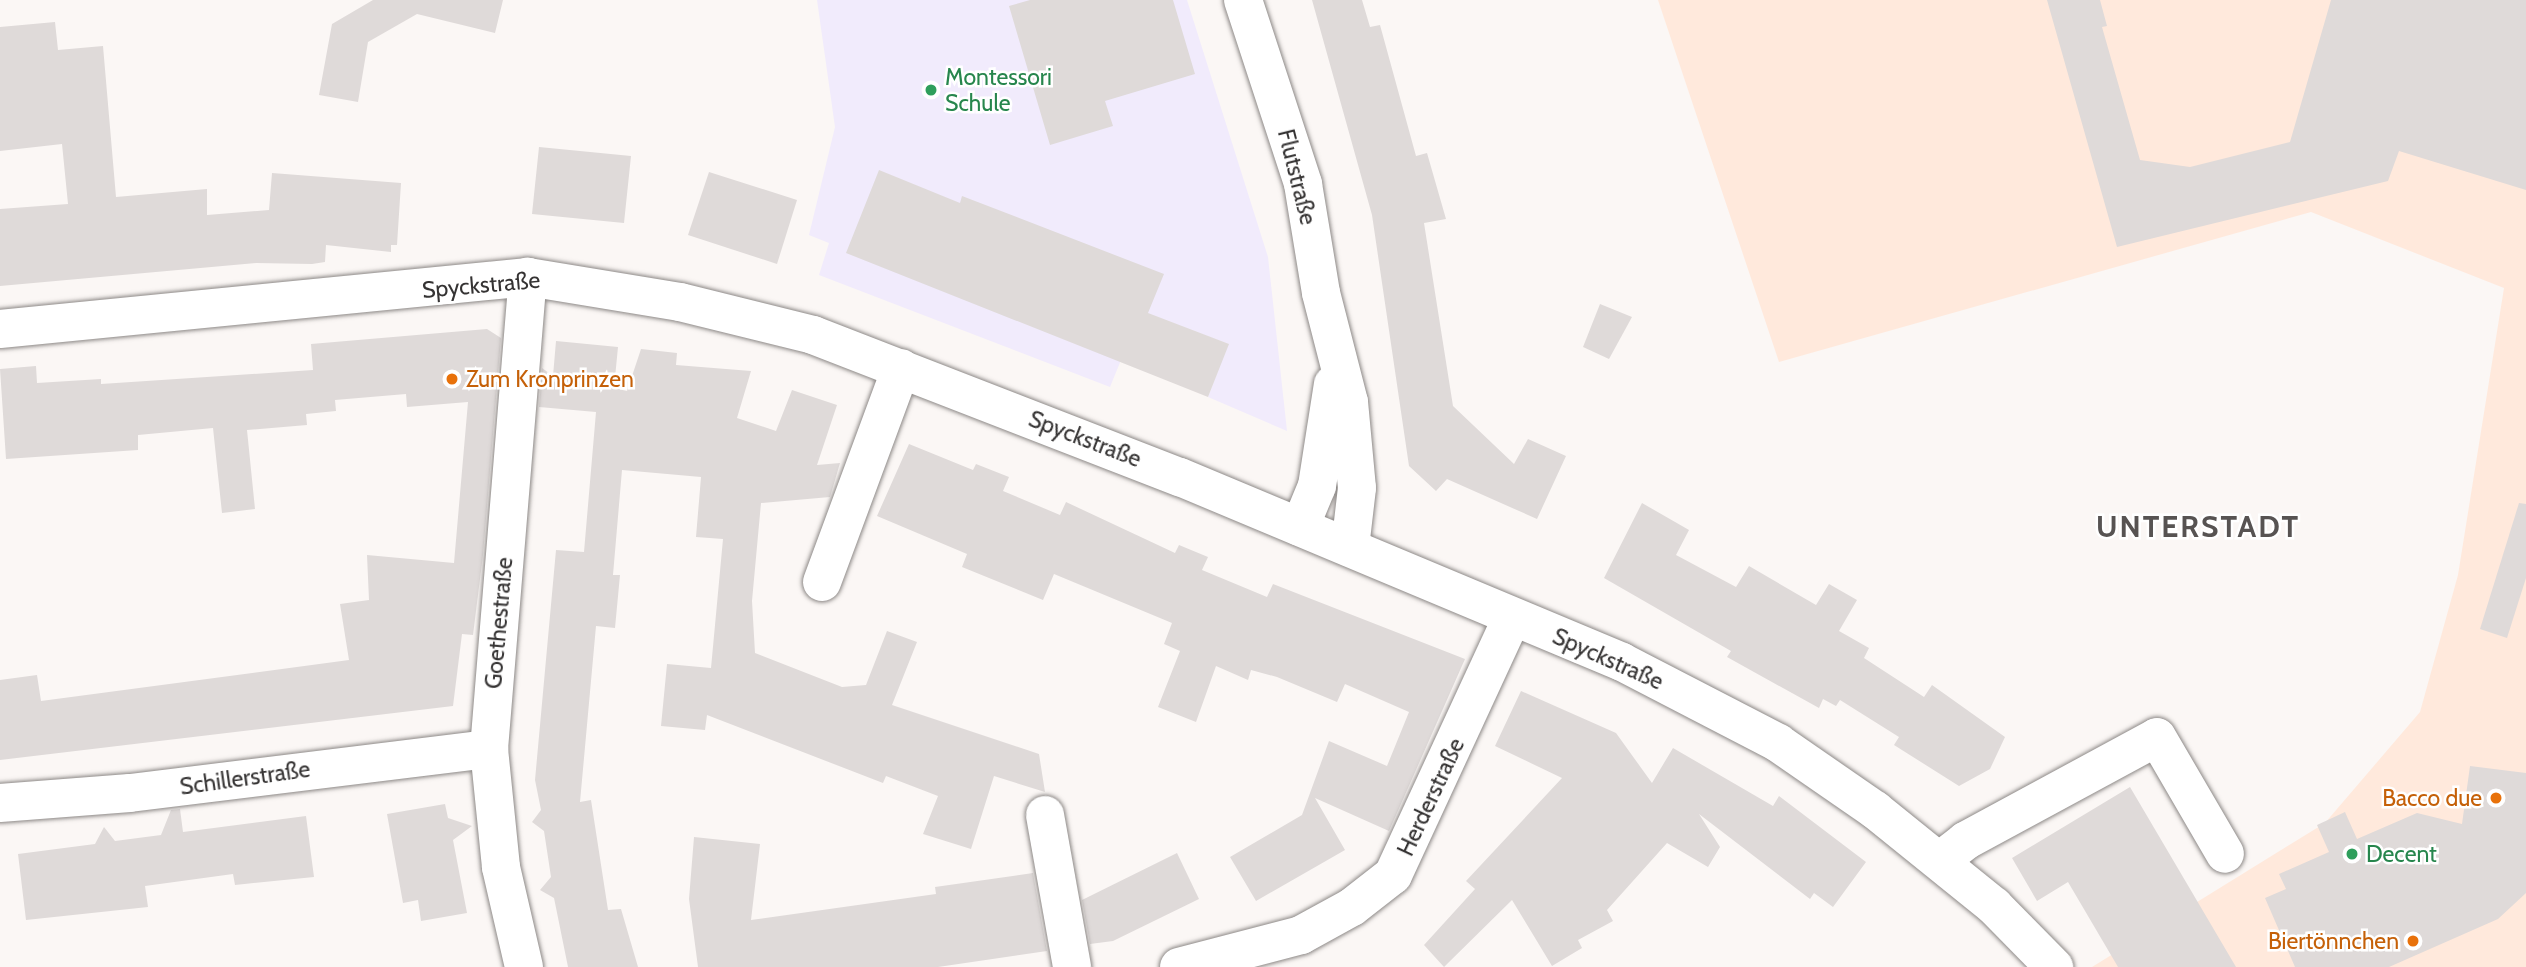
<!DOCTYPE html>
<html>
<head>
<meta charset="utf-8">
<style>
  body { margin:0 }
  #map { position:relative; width:2526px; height:967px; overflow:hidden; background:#fbf7f5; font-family:Cabin,sans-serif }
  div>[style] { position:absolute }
  .commercial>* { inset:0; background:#ffe9dc }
  .education>* { inset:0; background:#f1ebfc }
  .building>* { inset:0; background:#dfdad9 }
  .roads { filter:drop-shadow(0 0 2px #8d8987) drop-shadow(0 0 2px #8d8987) }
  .minor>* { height:38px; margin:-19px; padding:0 19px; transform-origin:19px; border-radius:19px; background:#fff }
  .dots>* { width:19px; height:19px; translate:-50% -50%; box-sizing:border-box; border:4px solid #fff; border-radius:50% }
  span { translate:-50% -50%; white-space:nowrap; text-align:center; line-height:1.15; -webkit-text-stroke:5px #fff; paint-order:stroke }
  .leisure-label { font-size:23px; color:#27864d }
  .left { translate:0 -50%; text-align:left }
  .street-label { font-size:23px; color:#353333 }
  .food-label { font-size:23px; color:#c56008 }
  .right { translate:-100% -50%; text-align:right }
  .district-label { font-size:30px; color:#575352; font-weight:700; letter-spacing:2px }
</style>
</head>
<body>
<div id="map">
  <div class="commercial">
    <i style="clip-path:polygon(1658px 0,2526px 0,2526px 967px,2092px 967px,2325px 823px,2420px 712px,2458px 575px,2504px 288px,2311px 212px,1779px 362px)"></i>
  </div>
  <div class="education">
    <i style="clip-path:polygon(817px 0,1187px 0,1268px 257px,1287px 431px,1208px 397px,1228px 344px,1141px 311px,1110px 387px,819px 275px,829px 243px,809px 235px,835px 127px)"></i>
  </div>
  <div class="building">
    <i style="clip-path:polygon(373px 0,503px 0,495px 33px,417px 14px,368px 42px,358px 102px,319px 95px,332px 24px)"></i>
    <i style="clip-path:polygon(1030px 0,1173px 0,1195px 74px,1105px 101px,1113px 126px,1050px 145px,1009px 6px)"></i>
    <i style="clip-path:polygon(1312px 0,1362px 0,1370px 27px,1380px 25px,1416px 156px,1427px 153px,1446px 219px,1424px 223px,1453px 406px,1514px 464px,1528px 439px,1566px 456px,1537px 519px,1447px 479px,1436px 491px,1409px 466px,1372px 215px)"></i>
    <i style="clip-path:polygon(2047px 0,2100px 0,2107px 26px,2102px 27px,2140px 160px,2190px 167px,2290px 142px,2331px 0,2526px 0,2526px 190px,2399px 151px,2388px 181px,2117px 247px)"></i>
    <i style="clip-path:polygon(55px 22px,58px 50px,103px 46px,116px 197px,207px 189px,207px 215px,269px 210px,272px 173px,401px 183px,397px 245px,391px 245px,391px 252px,326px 245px,325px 262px,312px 264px,256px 263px,0 286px,0 209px,68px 204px,62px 144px,0 151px,0 27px)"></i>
    <i style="clip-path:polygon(539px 147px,631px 156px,624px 223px,532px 214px)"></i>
    <i style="clip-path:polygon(879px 170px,960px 203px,962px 196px,1164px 274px,1148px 313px,1229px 344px,1208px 397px,846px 253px)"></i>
    <i style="clip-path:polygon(709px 172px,797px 200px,777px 264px,688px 235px)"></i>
    <i style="clip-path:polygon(1600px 304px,1632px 317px,1609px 359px,1583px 347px)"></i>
    <i style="clip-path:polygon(487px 329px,501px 338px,483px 555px,473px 635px,462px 634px,453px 706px,0 760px,0 680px,37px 675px,41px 701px,349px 660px,340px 604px,369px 600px,367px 555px,454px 563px,468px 402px,407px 407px,406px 394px,335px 400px,336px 411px,306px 414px,307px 425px,247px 430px,255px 509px,222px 513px,213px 428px,138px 435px,138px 450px,6px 459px,0 369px,36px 366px,37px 383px,101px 379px,101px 384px,313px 370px,311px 344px)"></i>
    <i style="clip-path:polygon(556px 341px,618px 347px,614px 388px,627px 391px,641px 349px,677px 353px,676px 365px,751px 371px,737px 418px,776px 431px,792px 390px,837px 405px,817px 465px,840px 463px,830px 497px,761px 503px,752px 601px,755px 653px,842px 687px,866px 685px,887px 631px,917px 642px,892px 705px,1039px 754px,1045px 792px,994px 776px,971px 849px,923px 834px,938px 796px,886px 776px,883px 783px,707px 715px,705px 730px,661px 726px,667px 664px,711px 668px,723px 539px,696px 537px,701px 477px,622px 470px,613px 575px,620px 575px,615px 628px,596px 626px,580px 802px,591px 800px,608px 910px,621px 909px,638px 967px,568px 967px,554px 898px,540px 890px,551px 877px,544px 831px,532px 822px,541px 810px,535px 780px,556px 550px,584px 552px,596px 412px,539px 407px,542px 368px,553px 376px)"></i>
    <i style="clip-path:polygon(909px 444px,973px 470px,976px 464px,1009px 477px,1003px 491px,1060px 515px,1066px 502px,1175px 553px,1179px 545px,1208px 557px,1202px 570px,1267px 597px,1273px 584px,1465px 659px,1389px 831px,1315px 798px,1345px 850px,1256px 901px,1230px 857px,1302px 815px,1329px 741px,1387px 766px,1409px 712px,1345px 684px,1337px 702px,1277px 677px,1251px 670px,1248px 680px,1216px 666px,1196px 722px,1158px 707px,1180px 651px,1164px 644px,1172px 623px,1054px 574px,1043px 600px,962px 567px,967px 554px,877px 516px)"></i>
    <i style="clip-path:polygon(1642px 503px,1689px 530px,1676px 555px,1736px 587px,1749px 566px,1816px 605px,1829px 584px,1857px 600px,1839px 631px,1869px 648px,1864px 658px,1924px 697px,1932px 685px,2005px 737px,1990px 769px,1959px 786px,1894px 745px,1899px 737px,1840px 700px,1836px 706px,1823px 699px,1819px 708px,1727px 657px,1731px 651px,1604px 578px)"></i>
    <i style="clip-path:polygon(2519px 503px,2526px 504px,2526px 578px,2507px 638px,2480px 629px)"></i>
    <i style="clip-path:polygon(1521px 691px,1616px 733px,1652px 783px,1673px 748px,1773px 806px,1779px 796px,1866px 862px,1833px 907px,1814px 893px,1810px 899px,1699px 814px,1720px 847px,1708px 867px,1667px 843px,1607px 910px,1613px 921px,1578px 940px,1582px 948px,1552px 966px,1512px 900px,1444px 967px,1424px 945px,1475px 889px,1466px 881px,1562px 778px,1495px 746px)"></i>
    <i style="clip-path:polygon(2470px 766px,2526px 773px,2526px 893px,2498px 919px,2389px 967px,2295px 967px,2265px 898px,2286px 889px,2279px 874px,2329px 852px,2317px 825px,2345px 812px,2357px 839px,2417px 813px,2462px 824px)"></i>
    <i style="clip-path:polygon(2130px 787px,2236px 967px,2118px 967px,2068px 882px,2037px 901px,2012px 858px)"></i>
    <i style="clip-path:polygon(445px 804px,448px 818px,472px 826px,453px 840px,467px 913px,421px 921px,418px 900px,403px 903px,387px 814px)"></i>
    <i style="clip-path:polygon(180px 809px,183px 832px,306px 816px,314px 877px,235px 885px,233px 874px,145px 886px,148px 907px,26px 920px,18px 854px,95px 844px,104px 827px,115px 841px,161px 835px,171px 810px)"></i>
    <i style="clip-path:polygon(694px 837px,760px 844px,751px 920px,936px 894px,935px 887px,1033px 873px,1047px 951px,938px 967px,698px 967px,689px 899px)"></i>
    <i style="clip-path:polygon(1177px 853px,1199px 899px,1113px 941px,1090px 944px,1082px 900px)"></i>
  </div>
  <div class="roads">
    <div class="minor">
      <i style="left:1243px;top:0;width:194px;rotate:71.9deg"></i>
      <i style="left:1303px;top:184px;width:110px;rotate:80.6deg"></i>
      <i style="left:1321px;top:293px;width:113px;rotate:75.6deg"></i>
      <i style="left:1349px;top:402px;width:86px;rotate:84.7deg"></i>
      <i style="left:1357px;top:488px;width:60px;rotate:96.7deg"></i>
      <i style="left:0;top:329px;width:531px;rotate:-5.62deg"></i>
      <i style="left:528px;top:277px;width:154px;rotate:9.3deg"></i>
      <i style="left:680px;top:302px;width:137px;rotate:13.9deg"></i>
      <i style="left:813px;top:335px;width:394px;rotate:21.2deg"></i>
      <i style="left:1180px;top:477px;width:479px;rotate:22.7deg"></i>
      <i style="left:1622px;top:662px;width:176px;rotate:27.4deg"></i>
      <i style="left:1778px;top:743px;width:118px;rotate:34.6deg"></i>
      <i style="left:1875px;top:810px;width:153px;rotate:38.9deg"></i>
      <i style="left:1994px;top:906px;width:86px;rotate:45.5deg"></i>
      <i style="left:1300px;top:527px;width:44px;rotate:-67.5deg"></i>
      <i style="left:1317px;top:486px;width:103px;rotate:-81.1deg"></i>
      <i style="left:822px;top:582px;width:228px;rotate:-69.7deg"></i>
      <i style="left:0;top:803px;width:130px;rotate:-4.4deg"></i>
      <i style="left:130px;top:793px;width:362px;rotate:-7deg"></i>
      <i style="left:1045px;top:815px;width:154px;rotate:79.9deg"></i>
      <i style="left:1941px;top:860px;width:31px;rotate:-38deg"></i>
      <i style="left:1965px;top:841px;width:218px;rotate:-28.4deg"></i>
      <i style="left:2157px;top:737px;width:135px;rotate:59.8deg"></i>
      <i style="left:524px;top:967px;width:103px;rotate:-103deg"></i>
      <i style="left:501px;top:867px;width:119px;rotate:-95.8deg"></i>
      <i style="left:489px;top:749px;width:474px;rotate:-85.3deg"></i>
      <i style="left:1179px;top:967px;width:126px;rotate:-14.7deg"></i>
      <i style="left:1301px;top:935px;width:58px;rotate:-28.8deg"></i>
      <i style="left:1352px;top:907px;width:52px;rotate:-38deg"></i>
      <i style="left:1393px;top:875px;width:284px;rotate:-65.2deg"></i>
    </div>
  </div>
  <div class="dots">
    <i style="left:931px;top:90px;background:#2e9e5b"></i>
    <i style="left:452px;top:379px;background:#e8710a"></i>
    <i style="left:2496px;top:798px;background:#e8710a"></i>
    <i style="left:2352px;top:854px;background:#2e9e5b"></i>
    <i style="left:2413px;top:941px;background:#e8710a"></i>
  </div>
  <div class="leisure-label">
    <span class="left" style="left:945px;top:90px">Montessori<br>Schule</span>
    <span class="left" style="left:2366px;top:854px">Decent</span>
  </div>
  <div class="street-label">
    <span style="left:1297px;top:177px;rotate:76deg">Flutstraße</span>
    <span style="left:481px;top:285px;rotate:-5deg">Spyckstraße</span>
    <span style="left:1085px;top:439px;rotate:21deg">Spyckstraße</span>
    <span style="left:499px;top:623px;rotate:-85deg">Goethestraße</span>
    <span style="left:1608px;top:659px;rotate:24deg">Spyckstraße</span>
    <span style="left:245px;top:778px;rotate:-8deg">Schillerstraße</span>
    <span style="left:1431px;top:797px;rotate:-65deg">Herderstraße</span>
  </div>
  <div class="food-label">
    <span class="left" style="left:466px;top:379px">Zum Kronprinzen</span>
    <span class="right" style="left:2482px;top:798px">Bacco due</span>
    <span class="right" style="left:2399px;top:941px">Biertönnchen</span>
  </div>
  <div class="district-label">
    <span style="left:2198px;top:527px">UNTERSTADT</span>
  </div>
</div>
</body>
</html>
